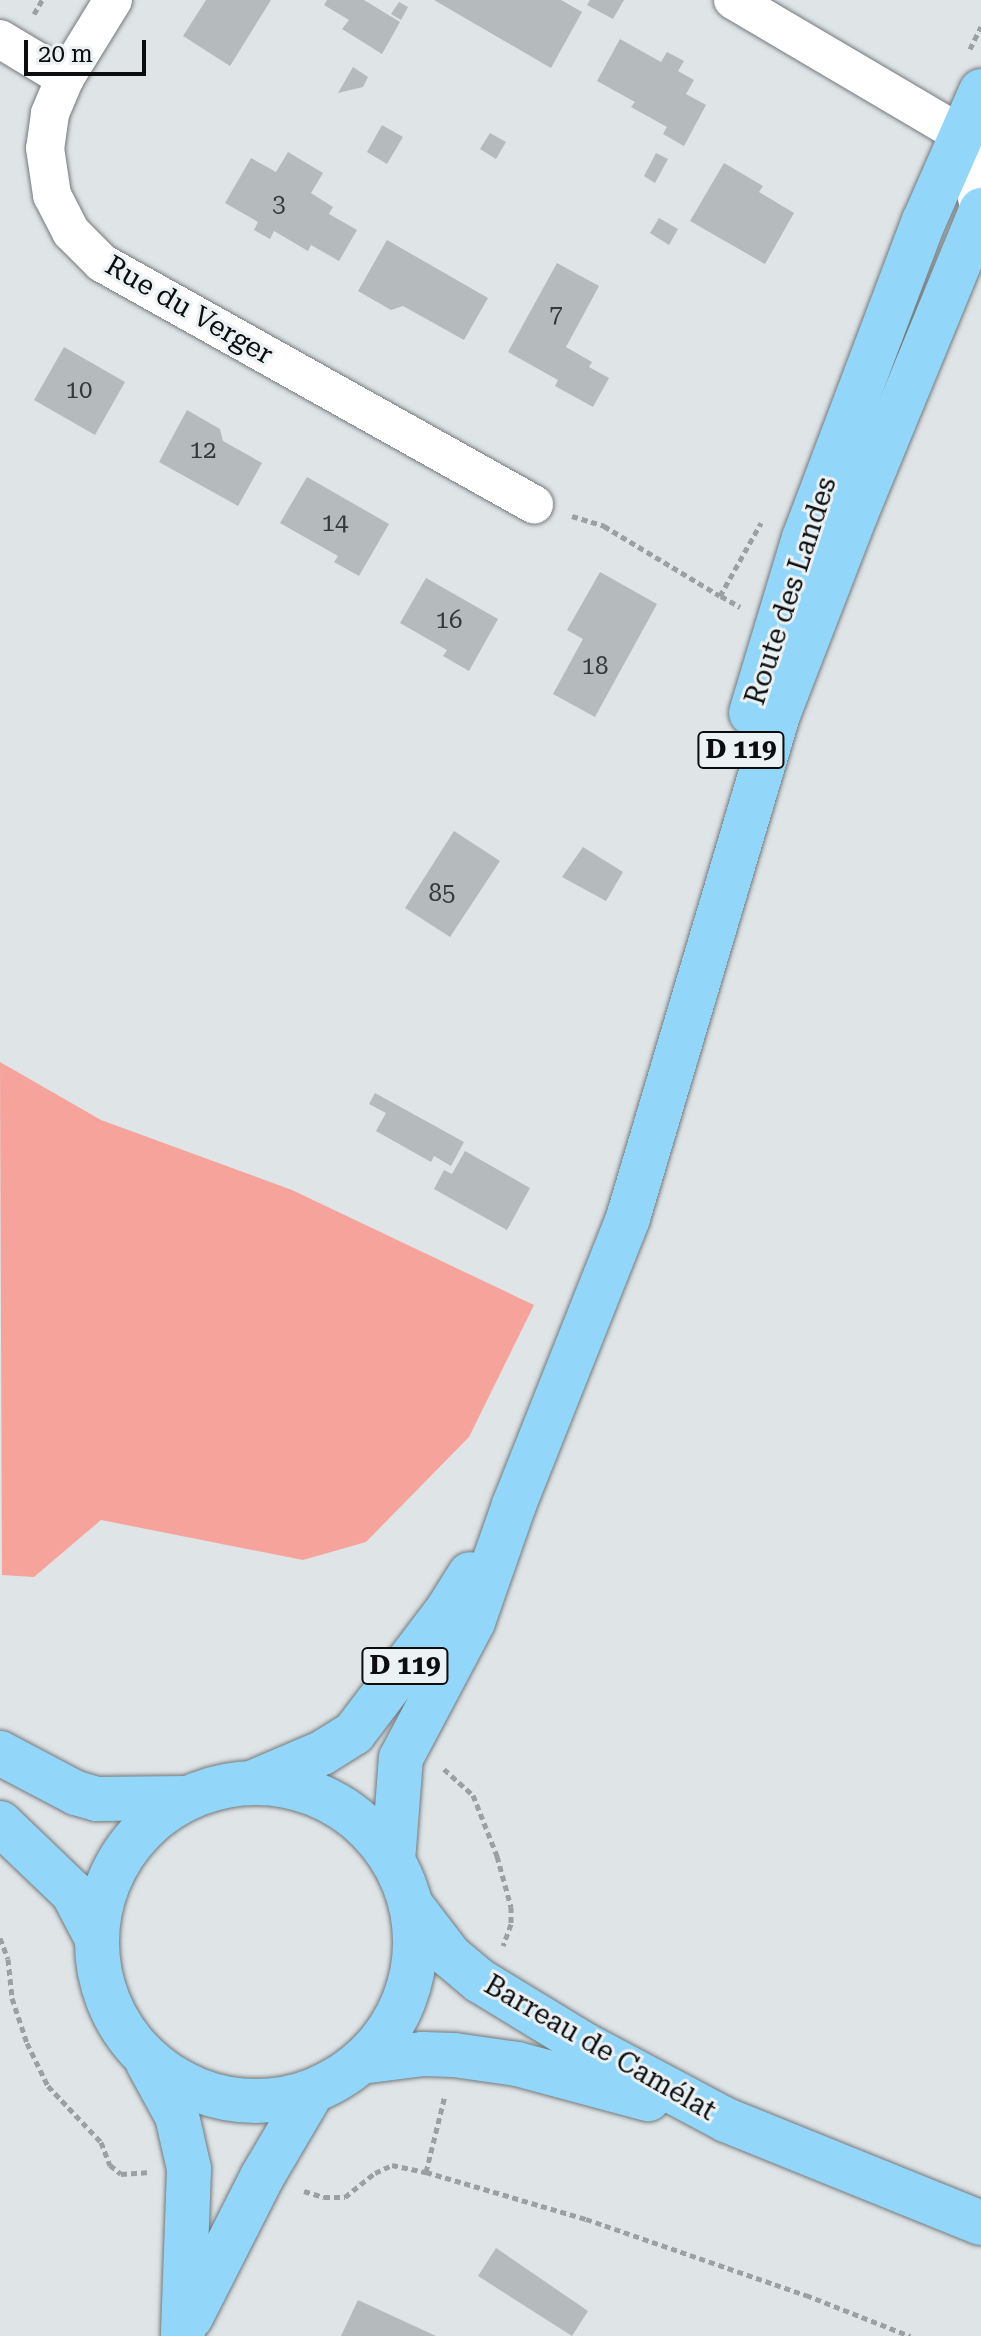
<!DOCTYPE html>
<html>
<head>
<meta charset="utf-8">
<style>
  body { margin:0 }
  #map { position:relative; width:981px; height:2336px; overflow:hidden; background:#dfe4e7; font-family:"Roboto Serif",serif }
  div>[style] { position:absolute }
  .green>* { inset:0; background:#f6a49b }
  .building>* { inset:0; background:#b5babc }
  .path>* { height:5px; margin-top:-2.5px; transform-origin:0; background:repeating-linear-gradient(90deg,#9ca0a3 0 6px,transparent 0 10px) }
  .roads { filter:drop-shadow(0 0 2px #74797b) drop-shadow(0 0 2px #74797b) }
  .street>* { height:38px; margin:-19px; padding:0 19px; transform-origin:19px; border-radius:19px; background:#fff }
  .primary>* { height:44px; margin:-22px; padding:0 22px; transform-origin:22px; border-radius:22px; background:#92d7f9 }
  .primary>.ring { margin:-22px; padding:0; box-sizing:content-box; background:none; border:44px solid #92d7f9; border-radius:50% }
  span { translate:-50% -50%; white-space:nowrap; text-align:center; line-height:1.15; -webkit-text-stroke:6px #ecf1f4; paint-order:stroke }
  .number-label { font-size:24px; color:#36383a }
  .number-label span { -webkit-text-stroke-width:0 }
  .shield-label span { padding:2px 6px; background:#ecf1f4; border:2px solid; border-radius:6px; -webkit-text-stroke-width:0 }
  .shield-label { font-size:26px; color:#0b0d0e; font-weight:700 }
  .street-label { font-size:28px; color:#0b0d0e }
  .scale { position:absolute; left:24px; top:40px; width:122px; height:36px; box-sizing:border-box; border:4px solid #0b0d0e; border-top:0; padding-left:10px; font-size:24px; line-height:28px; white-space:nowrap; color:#0b0d0e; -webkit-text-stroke:6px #ecf1f4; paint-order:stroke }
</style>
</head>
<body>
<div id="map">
  <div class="green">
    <i style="clip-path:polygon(0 1062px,101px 1120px,292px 1190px,534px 1305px,469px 1437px,366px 1542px,303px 1560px,101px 1520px,34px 1577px,2px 1575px)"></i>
  </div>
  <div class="building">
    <i style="clip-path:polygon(206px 0,271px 0,230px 66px,183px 36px)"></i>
    <i style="clip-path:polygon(327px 0,364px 0,400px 22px,382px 54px,342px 29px,349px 20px,324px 5px)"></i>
    <i style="clip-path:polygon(434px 0,561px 0,582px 12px,551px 68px)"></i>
    <i style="clip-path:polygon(590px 0,624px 0,613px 19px,587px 5px)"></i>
    <i style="clip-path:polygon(399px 2px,408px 7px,401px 20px,391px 14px)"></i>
    <i style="clip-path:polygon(620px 39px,661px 62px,667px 52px,684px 61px,678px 71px,694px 80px,686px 94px,706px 105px,684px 146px,663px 134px,667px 127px,631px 107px,635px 102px,597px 81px)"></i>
    <i style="clip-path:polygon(353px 67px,368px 77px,363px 87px,338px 93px)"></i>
    <i style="clip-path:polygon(382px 125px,403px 137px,387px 164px,367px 152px)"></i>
    <i style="clip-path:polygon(490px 133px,506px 142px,496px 159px,480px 149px)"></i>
    <i style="clip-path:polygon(288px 152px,323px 173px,311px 193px,333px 207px,329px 214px,357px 230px,339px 261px,311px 245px,308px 251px,274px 231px,270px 239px,254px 230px,258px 222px,225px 203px,251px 158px,276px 172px)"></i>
    <i style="clip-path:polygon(656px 153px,668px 159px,655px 183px,644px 176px)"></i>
    <i style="clip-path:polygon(724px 163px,763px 186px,759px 192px,794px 213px,765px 264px,690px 221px)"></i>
    <i style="clip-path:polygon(659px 218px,678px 229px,669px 245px,650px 233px)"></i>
    <i style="clip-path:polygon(387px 240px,488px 298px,464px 340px,403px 306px,391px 310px,358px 291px)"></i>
    <i style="clip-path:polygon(557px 263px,599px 286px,566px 347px,592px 362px,589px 367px,609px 378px,593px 407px,555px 386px,558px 380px,508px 352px)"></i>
    <i style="clip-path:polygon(64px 347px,125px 382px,95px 435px,34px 400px)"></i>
    <i style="clip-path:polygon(187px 410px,220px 429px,223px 441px,262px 463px,238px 506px,159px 462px)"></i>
    <i style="clip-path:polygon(307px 477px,389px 524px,359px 576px,334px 562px,338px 556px,280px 523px)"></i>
    <i style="clip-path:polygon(600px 572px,657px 604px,595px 717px,553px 694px,583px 639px,567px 630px)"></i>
    <i style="clip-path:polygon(426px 578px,498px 619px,469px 671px,443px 656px,447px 650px,400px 623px)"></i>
    <i style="clip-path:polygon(454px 831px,500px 861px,450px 937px,405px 908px)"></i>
    <i style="clip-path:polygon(583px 847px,623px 872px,606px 901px,562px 877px)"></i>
    <i style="clip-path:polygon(375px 1093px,464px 1142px,451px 1166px,434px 1156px,431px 1162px,376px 1131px,386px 1113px,369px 1104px)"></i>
    <i style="clip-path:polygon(465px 1151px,530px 1188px,507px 1230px,434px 1189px,444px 1170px,452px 1174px)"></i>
    <i style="clip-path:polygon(496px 2248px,588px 2311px,572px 2336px,478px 2276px)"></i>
    <i style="clip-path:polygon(358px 2300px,436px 2336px,341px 2336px)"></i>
  </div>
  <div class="path">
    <i style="left:34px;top:14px;width:16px;rotate:-60deg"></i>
    <i style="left:970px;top:49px;width:25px;rotate:-64deg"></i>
    <i style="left:572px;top:516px;width:34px;rotate:17deg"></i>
    <i style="left:604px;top:526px;width:135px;rotate:31.1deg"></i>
    <i style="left:720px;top:596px;width:84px;rotate:-60.7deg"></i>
    <i style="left:721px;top:596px;width:22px;rotate:30deg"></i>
    <i style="left:444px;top:1769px;width:39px;rotate:42deg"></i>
    <i style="left:473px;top:1795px;width:66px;rotate:68.5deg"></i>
    <i style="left:497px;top:1856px;width:53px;rotate:74.6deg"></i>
    <i style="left:511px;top:1907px;width:17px;rotate:90deg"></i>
    <i style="left:511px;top:1924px;width:23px;rotate:110deg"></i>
    <i style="left:0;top:1938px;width:22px;rotate:69deg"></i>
    <i style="left:8px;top:1959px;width:39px;rotate:84deg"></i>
    <i style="left:12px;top:1998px;width:47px;rotate:71.6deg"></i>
    <i style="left:27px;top:2043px;width:48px;rotate:64deg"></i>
    <i style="left:48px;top:2086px;width:77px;rotate:46.6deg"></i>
    <i style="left:101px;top:2142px;width:25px;rotate:69deg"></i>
    <i style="left:110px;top:2165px;width:14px;rotate:39deg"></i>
    <i style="left:121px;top:2174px;width:26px;rotate:-4deg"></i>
    <i style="left:426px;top:2172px;width:79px;rotate:-76.1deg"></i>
    <i style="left:304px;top:2191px;width:21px;rotate:17deg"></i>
    <i style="left:324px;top:2197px;width:21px"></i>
    <i style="left:345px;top:2197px;width:38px;rotate:-39deg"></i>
    <i style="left:375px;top:2173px;width:19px;rotate:-25deg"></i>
    <i style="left:392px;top:2165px;width:35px;rotate:12deg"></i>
    <i style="left:426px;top:2172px;width:167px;rotate:16.4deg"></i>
    <i style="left:586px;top:2219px;width:233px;rotate:19.1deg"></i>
    <i style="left:806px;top:2295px;width:112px;rotate:21.5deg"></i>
  </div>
  <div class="roads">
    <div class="street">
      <i style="left:113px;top:0;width:92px;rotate:121.6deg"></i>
      <i style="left:65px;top:78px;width:39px;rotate:113deg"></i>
      <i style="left:50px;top:114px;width:34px;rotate:98deg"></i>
      <i style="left:45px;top:148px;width:48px;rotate:81.5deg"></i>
      <i style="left:52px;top:195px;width:42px;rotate:62.8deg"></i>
      <i style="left:71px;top:232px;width:44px;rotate:45deg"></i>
      <i style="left:102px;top:263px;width:495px;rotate:29.2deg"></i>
      <i style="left:733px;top:0;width:266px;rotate:30.5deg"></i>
      <i style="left:962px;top:135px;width:82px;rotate:76.6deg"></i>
      <i style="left:0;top:39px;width:76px;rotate:31deg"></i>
    </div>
    <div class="primary">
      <i style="left:751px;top:713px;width:183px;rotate:-73.2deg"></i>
      <i style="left:804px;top:538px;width:339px;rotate:-69.3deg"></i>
      <i style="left:924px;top:221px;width:142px;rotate:-66.3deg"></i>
      <i style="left:0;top:1753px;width:86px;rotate:27.8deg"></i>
      <i style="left:76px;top:1793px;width:22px;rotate:16deg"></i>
      <i style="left:97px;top:1799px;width:89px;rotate:-0.6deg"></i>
      <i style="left:256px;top:1781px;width:72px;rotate:-23deg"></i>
      <i style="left:322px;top:1753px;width:38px;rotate:-32deg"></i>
      <i style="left:354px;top:1733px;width:156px;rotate:-52.8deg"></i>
      <i style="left:448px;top:1609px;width:41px;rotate:-57.8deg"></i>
      <i class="ring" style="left:97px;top:1783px;width:274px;height:274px"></i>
      <i style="left:0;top:1823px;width:101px;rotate:43.8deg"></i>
      <i style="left:73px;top:1893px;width:50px;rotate:62.4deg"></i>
      <i style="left:393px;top:1861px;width:103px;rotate:-85.6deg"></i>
      <i style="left:401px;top:1758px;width:154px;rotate:-62.1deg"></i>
      <i style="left:473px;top:1622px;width:124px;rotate:-70.7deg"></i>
      <i style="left:514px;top:1505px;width:309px;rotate:-68.3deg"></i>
      <i style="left:628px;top:1218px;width:525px;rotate:-73.39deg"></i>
      <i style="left:778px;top:715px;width:216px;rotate:-68.8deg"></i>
      <i style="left:856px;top:514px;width:329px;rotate:-67.6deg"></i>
      <i style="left:411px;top:1905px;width:64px;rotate:52.6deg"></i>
      <i style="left:450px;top:1956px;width:39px;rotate:40deg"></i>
      <i style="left:480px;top:1981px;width:123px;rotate:31.4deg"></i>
      <i style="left:585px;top:2045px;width:160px;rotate:28deg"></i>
      <i style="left:726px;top:2120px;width:275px;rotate:22deg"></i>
      <i style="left:361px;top:2062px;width:63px;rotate:-7.4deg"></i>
      <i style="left:423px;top:2054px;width:31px;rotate:2deg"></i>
      <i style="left:454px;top:2055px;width:64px;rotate:8.1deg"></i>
      <i style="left:517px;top:2064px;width:136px;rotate:15deg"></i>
      <i style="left:148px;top:2063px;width:60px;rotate:61.3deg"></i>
      <i style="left:177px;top:2116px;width:54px;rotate:77.2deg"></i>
      <i style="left:189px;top:2169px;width:167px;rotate:92.1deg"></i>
      <i style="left:191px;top:2317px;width:157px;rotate:-63.1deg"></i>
      <i style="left:262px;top:2177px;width:99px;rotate:-59.5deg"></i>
    </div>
  </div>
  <div class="number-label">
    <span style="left:279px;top:205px">3</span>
    <span style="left:556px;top:315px">7</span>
    <span style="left:79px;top:391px">10</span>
    <span style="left:203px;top:451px">12</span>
    <span style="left:335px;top:524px">14</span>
    <span style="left:449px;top:621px">16</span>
    <span style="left:595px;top:667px">18</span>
    <span style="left:442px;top:894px">85</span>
  </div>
  <div class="shield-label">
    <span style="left:741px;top:750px">D 119</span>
    <span style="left:405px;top:1666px">D 119</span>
  </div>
  <div class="street-label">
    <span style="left:189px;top:310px;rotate:30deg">Rue du Verger</span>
    <span style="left:791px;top:591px;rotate:-72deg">Route des Landes</span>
    <span style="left:600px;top:2048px;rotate:30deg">Barreau de Camélat</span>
  </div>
  <div class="scale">20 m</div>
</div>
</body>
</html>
